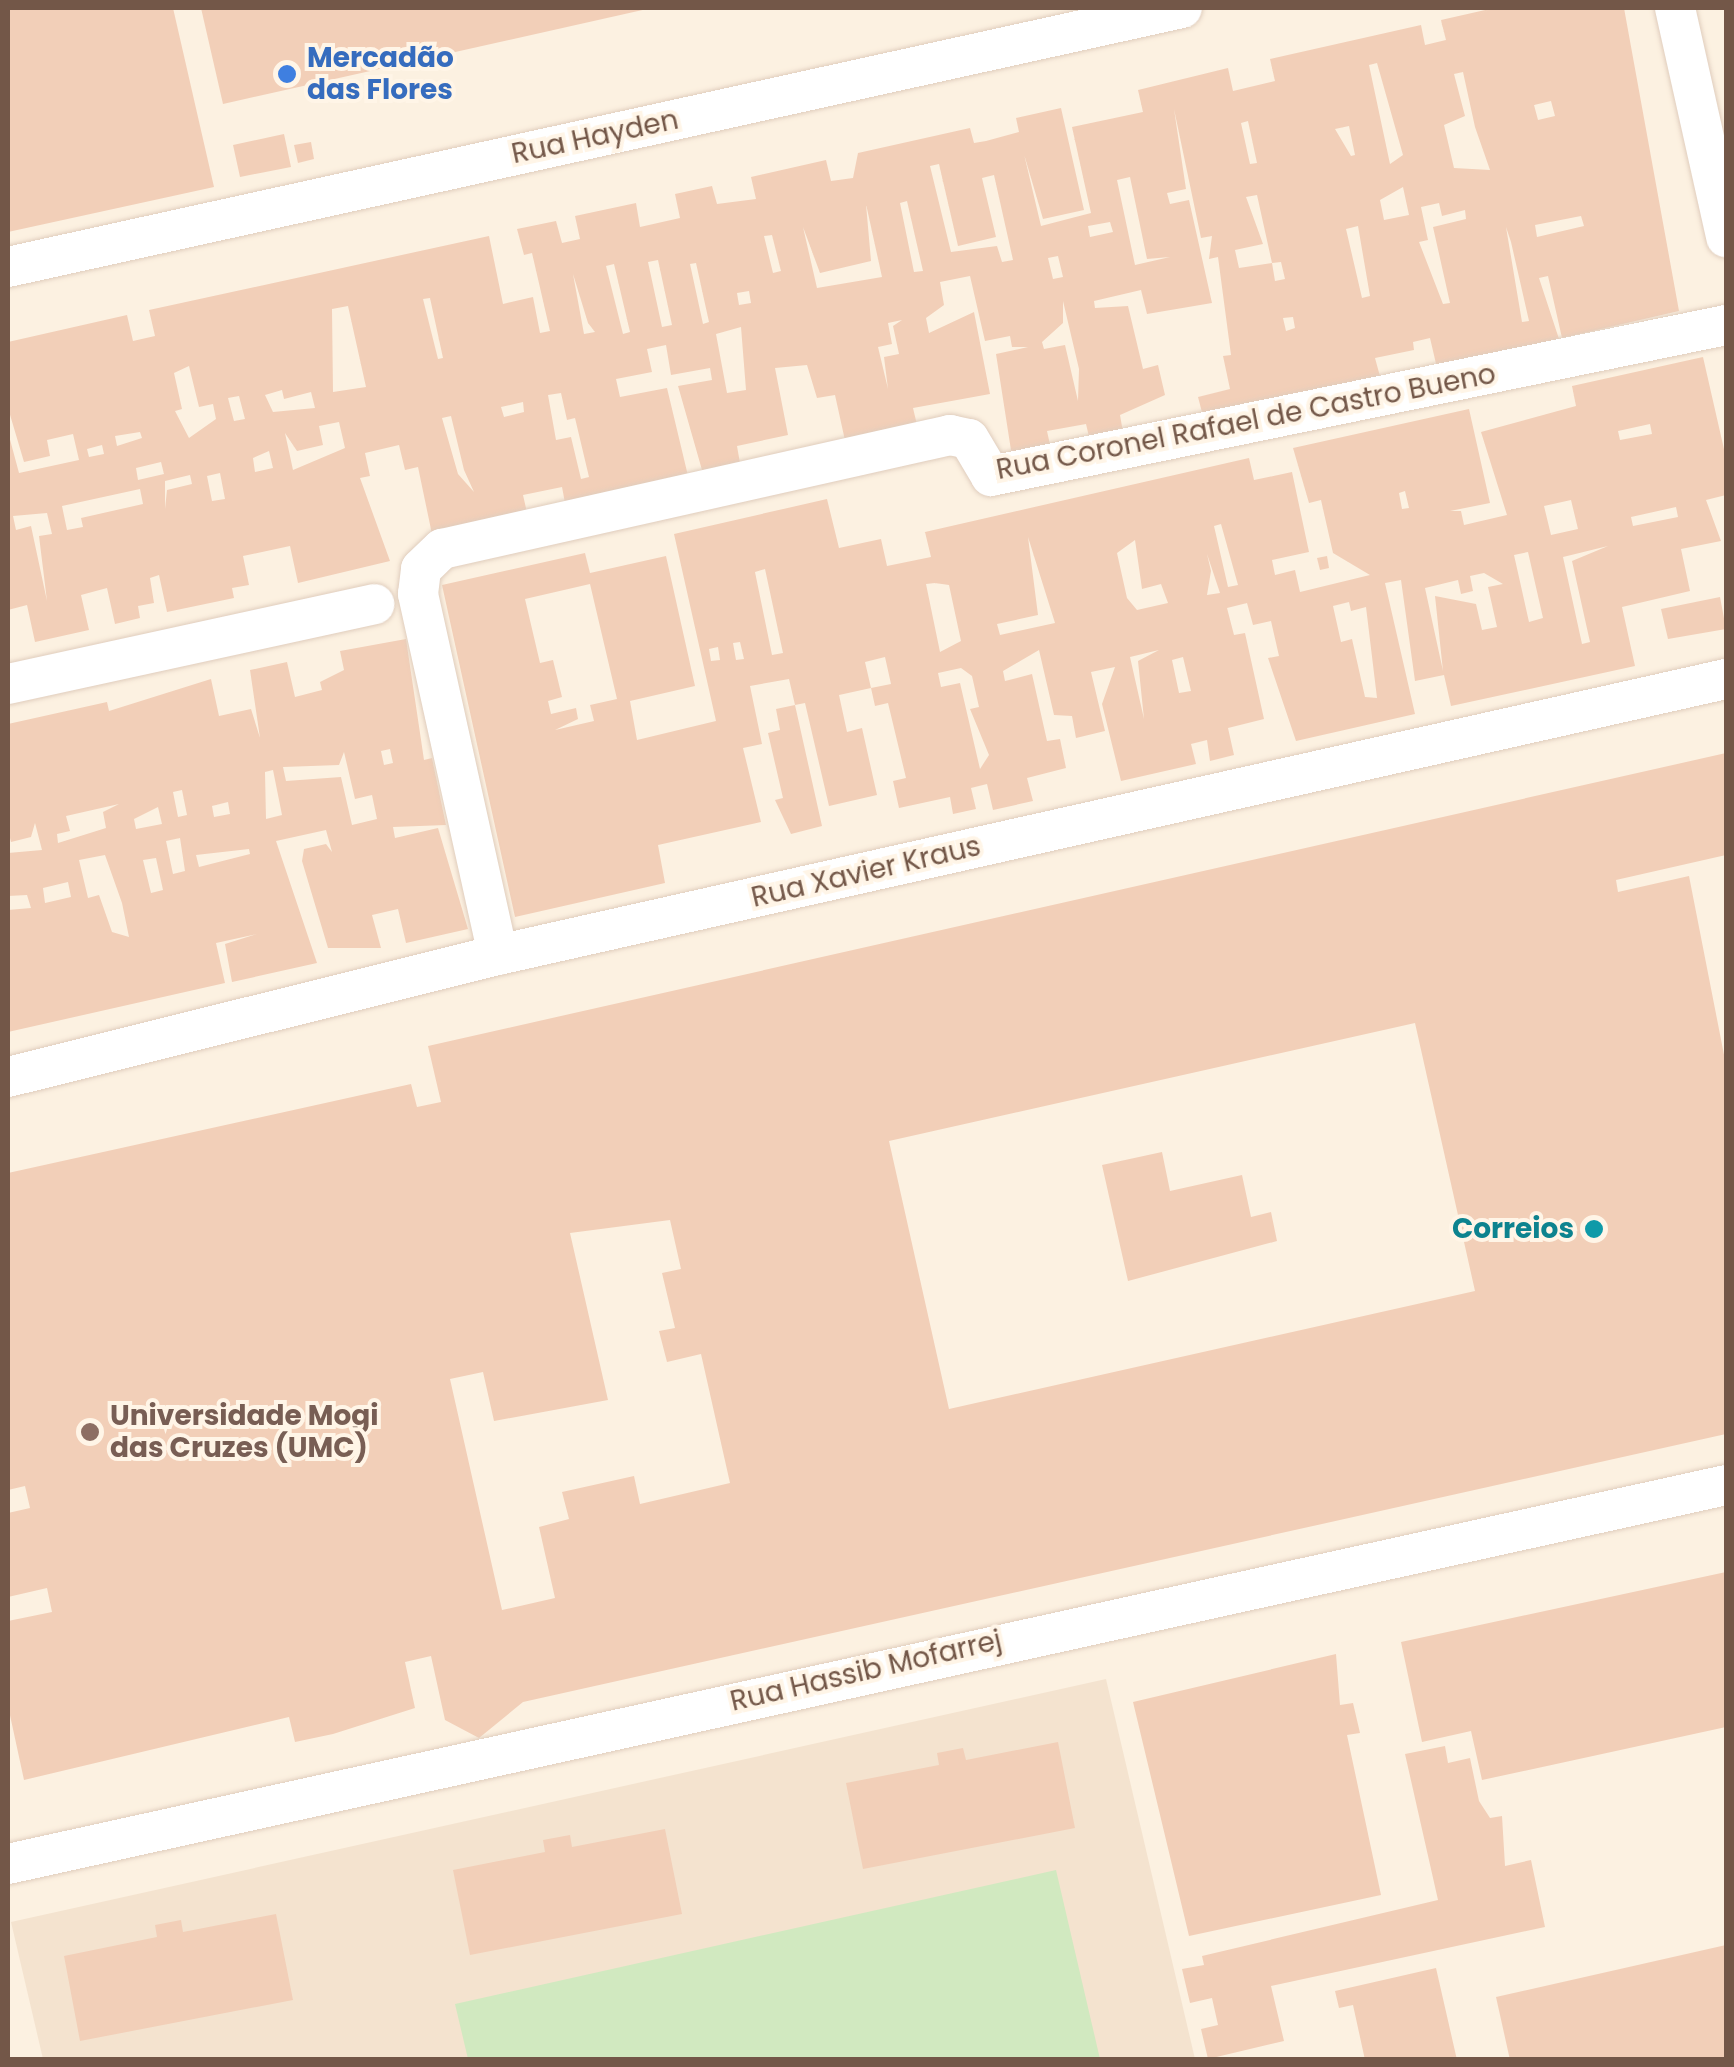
<!DOCTYPE html>
<html>
<head>
<meta charset="utf-8">
<style>
  body { margin:0 }
  #map { position:relative; width:1734px; height:2067px; overflow:hidden; background:#fcf1e1; font-family:Poppins,sans-serif }
  div>[style] { position:absolute }
  .residential>* { inset:0; background:#f4e3cf }
  .green>* { inset:0; background:#d1e9c0 }
  .building>* { inset:0; background:#f2cfb8 }
  .roads { filter:drop-shadow(0 0 2px #e0cdbd) drop-shadow(0 0 2px #e0cdbd) }
  .minor>* { height:40px; margin:-20px; padding:0 20px; transform-origin:20px; border-radius:20px; background:#fff }
  .dots>* { width:28px; height:28px; translate:-50% -50%; box-sizing:border-box; border:5px solid #fff5e7; border-radius:50% }
  span { translate:-50% -50%; white-space:nowrap; text-align:center; line-height:1.15; -webkit-text-stroke:8px #fff5e7; paint-order:stroke }
  .shop-label { font-size:28px; color:#366cbe; font-weight:700 }
  .left { translate:0 -50%; text-align:left }
  .street-label { font-size:28px; color:#735748 }
  .culture-label { font-size:28px; color:#0d838f; font-weight:700 }
  .right { translate:-100% -50%; text-align:right }
  .education-label { font-size:28px; color:#785e54; font-weight:700 }
  .frame { position:absolute; inset:0; border:10px solid #735748; pointer-events:none }
</style>
</head>
<body>
<div id="map">
  <div class="residential">
    <i style="clip-path:polygon(1106px 1679px,1195px 2059px,43px 2059px,11px 1922px)"></i>
  </div>
  <div class="green">
    <i style="clip-path:polygon(1056px 1870px,1100px 2059px,468px 2059px,455px 2004px)"></i>
  </div>
  <div class="building">
    <i style="clip-path:polygon(8px 8px,173px 8px,214px 187px,8px 232px)"></i>
    <i style="clip-path:polygon(201px 8px,647px 8px,647px 9px,223px 104px)"></i>
    <i style="clip-path:polygon(evenodd,1494px 8px,1624px 8px,1679px 311px,1562px 338px,1548px 276px,1539px 278px,1559px 339px,1437px 368px,1430px 338px,1413px 342px,1414px 350px,1375px 358px,1381px 380px,1204px 420px,1198px 397px,1230px 389px,1223px 356px,1231px 355px,1218px 257px,1209px 259px,1212px 236px,1201px 238px,1174px 109px,1186px 189px,1167px 193px,1170px 204px,1189px 200px,1212px 303px,1147px 314px,1141px 290px,1094px 301px,1095px 308px,1128px 306px,1143px 369px,1158px 365px,1165px 395px,1120px 415px,1124px 438px,1091px 445px,1086px 424px,1047px 431px,1052px 454px,1013px 463px,996px 354px,1028px 347px,1012px 347px,1010px 336px,985px 341px,970px 276px,940px 282px,944px 305px,926px 318px,929px 333px,974px 312px,990px 394px,913px 408px,918px 429px,846px 445px,835px 395px,817px 398px,807px 365px,775px 368px,788px 435px,737px 446px,741px 469px,704px 477px,678px 386px,712px 380px,710px 368px,671px 375px,666px 345px,647px 349px,652px 372px,616px 379px,620px 397px,667px 388px,689px 480px,566px 508px,562px 487px,523px 495px,528px 517px,433px 539px,418px 467px,405px 470px,399px 445px,365px 453px,370px 476px,360px 478px,390px 561px,298px 583px,290px 546px,243px 556px,249px 585px,232px 588px,234px 598px,167px 612px,159px 575px,150px 578px,154px 603px,138px 606px,140px 618px,115px 624px,107px 588px,81px 595px,89px 630px,35px 642px,27px 605px,8px 610px,8px 432px,19px 473px,79px 460px,73px 434px,47px 440px,50px 456px,24px 462px,8px 408px,8px 342px,127px 315px,133px 341px,155px 336px,149px 310px,489px 236px,503px 304px,533px 297px,540px 333px,550px 331px,532px 253px,524px 255px,517px 229px,556px 221px,562px 243px,580px 239px,575px 216px,636px 203px,640px 227px,680px 218px,675px 194px,712px 186px,717px 204px,756px 199px,751px 177px,826px 160px,831px 181px,853px 178px,858px 153px,970px 128px,974px 143px,986px 141px,1019px 132px,1016px 118px,1061px 108px,1084px 210px,1043px 219px,1024px 154px,1041px 226px,1091px 213px,1072px 127px,1143px 112px,1138px 90px,1228px 68px,1233px 91px,1275px 81px,1270px 59px,1421px 25px,1425px 45px,1446px 40px,1441px 20px,1494px 8px,1377px 63px,1403px 155px,1390px 164px,1369px 65px,1377px 63px,1494px 8px,1463px 72px,1475px 127px,1490px 170px,1454px 168px,1444px 125px,1465px 116px,1454px 74px,1463px 72px,1494px 8px,1551px 101px,1555px 116px,1538px 120px,1534px 105px,1551px 101px,1494px 8px,1248px 121px,1257px 163px,1250px 164px,1241px 123px,1248px 121px,1494px 8px,1349px 126px,1355px 155px,1351px 156px,1335px 129px,1349px 126px,1494px 8px,939px 164px,958px 246px,996px 237px,982px 178px,994px 175px,1013px 260px,1002px 262px,997px 246px,951px 252px,930px 166px,939px 164px,1494px 8px,1130px 177px,1147px 259px,1170px 257px,1135px 265px,1117px 180px,1130px 177px,1494px 8px,1403px 187px,1409px 215px,1384px 220px,1380px 200px,1403px 187px,1494px 8px,1257px 195px,1272px 263px,1281px 262px,1285px 279px,1275px 281px,1272px 263px,1239px 268px,1235px 250px,1263px 244px,1246px 197px,1257px 195px,1494px 8px,907px 201px,923px 271px,914px 272px,900px 203px,907px 201px,1494px 8px,1439px 203px,1442px 216px,1465px 210px,1466px 219px,1433px 227px,1450px 303px,1443px 304px,1419px 242px,1428px 240px,1421px 207px,1439px 203px,1494px 8px,866px 204px,882px 277px,817px 288px,803px 227px,820px 273px,871px 261px,866px 204px,1494px 8px,1581px 216px,1584px 226px,1537px 237px,1535px 225px,1581px 216px,1494px 8px,1110px 222px,1113px 232px,1090px 237px,1088px 226px,1110px 222px,1494px 8px,1358px 226px,1370px 296px,1362px 298px,1346px 229px,1358px 226px,1494px 8px,1506px 227px,1511px 242px,1529px 321px,1522px 322px,1506px 227px,1494px 8px,772px 235px,781px 271px,773px 273px,764px 236px,772px 235px,1494px 8px,1058px 256px,1063px 277px,1053px 279px,1048px 258px,1058px 256px,1494px 8px,658px 260px,672px 325px,662px 327px,648px 262px,658px 260px,1494px 8px,696px 263px,709px 322px,703px 324px,690px 264px,696px 263px,1494px 8px,614px 264px,630px 332px,623px 334px,606px 266px,614px 264px,1494px 8px,573px 274px,588px 323px,595px 332px,584px 334px,573px 274px,1494px 8px,749px 291px,751px 303px,739px 305px,737px 293px,749px 291px,1494px 8px,430px 298px,443px 358px,438px 359px,423px 299px,430px 298px,1494px 8px,1063px 301px,1079px 369px,1078px 401px,1065px 345px,1044px 349px,1042px 342px,1063px 323px,1063px 301px,1494px 8px,348px 306px,366px 387px,333px 392px,332px 309px,348px 306px,1494px 8px,1293px 317px,1295px 328px,1286px 331px,1283px 318px,1293px 317px,1494px 8px,902px 320px,893px 326px,899px 354px,884px 357px,888px 389px,878px 347px,892px 344px,888px 323px,902px 320px,1494px 8px,741px 327px,746px 390px,727px 393px,716px 334px,741px 327px,1494px 8px,189px 366px,199px 407px,213px 404px,216px 419px,189px 438px,175px 411px,182px 409px,174px 373px,189px 366px,1494px 8px,282px 390px,284px 399px,311px 392px,315px 408px,273px 412px,265px 395px,282px 390px,1494px 8px,561px 393px,567px 420px,575px 418px,589px 477px,581px 479px,571px 437px,556px 440px,548px 395px,561px 393px,1494px 8px,239px 396px,245px 419px,234px 421px,228px 398px,239px 396px,1494px 8px,523px 402px,524px 412px,504px 417px,501px 407px,523px 402px,1494px 8px,451px 416px,464px 470px,474px 492px,458px 474px,442px 418px,451px 416px,1494px 8px,339px 422px,345px 448px,293px 470px,285px 433px,297px 451px,323px 445px,319px 426px,339px 422px,1494px 8px,140px 432px,142px 438px,117px 446px,115px 436px,140px 432px,1494px 8px,102px 445px,104px 454px,89px 457px,87px 449px,102px 445px,1494px 8px,269px 451px,273px 468px,255px 472px,253px 458px,269px 451px,1494px 8px,161px 462px,164px 474px,138px 480px,136px 468px,161px 462px,1494px 8px,220px 473px,225px 499px,212px 501px,207px 476px,220px 473px,1494px 8px,190px 475px,192px 484px,167px 490px,165px 509px,165px 481px,190px 475px,1494px 8px,140px 489px,143px 504px,81px 518px,83px 527px,67px 530px,62px 506px,140px 489px,1494px 8px,47px 513px,52px 534px,39px 536px,47px 601px,31px 526px,16px 530px,13px 516px,47px 513px)"></i>
    <i style="clip-path:polygon(284px 134px,291px 167px,240px 177px,233px 145px)"></i>
    <i style="clip-path:polygon(311px 142px,314px 159px,298px 163px,294px 145px)"></i>
    <i style="clip-path:polygon(evenodd,1703px 357px,1726px 458px,1726px 495px,1706px 500px,1721px 541px,1681px 549px,1690px 591px,1622px 607px,1635px 666px,1451px 706px,1444px 675px,1415px 681px,1401px 580px,1385px 583px,1415px 714px,1296px 741px,1268px 658px,1279px 656px,1271px 621px,1253px 625px,1247px 603px,1227px 608px,1234px 635px,1245px 633px,1264px 719px,1228px 728px,1234px 755px,1210px 761px,1207px 740px,1191px 744px,1196px 764px,1121px 781px,1102px 704px,1115px 667px,1091px 672px,1105px 731px,1076px 738px,1072px 716px,1054px 715px,1039px 650px,1003px 671px,1005px 681px,1032px 674px,1047px 741px,1060px 739px,1066px 768px,1027px 778px,1033px 801px,993px 810px,987px 784px,971px 788px,976px 809px,953px 814px,950px 797px,899px 808px,893px 781px,906px 778px,888px 703px,875px 706px,871px 688px,891px 684px,885px 657px,865px 662px,871px 688px,839px 695px,847px 732px,862px 728px,877px 795px,829px 806px,805px 703px,795px 705px,822px 826px,791px 834px,775px 800px,783px 798px,768px 733px,780px 730px,776px 709px,795px 705px,789px 679px,750px 686px,762px 744px,743px 748px,761px 822px,658px 845px,665px 883px,515px 917px,442px 585px,585px 553px,590px 573px,666px 556px,695px 686px,630px 701px,637px 740px,716px 721px,674px 534px,827px 499px,839px 548px,881px 539px,887px 566px,931px 557px,925px 532px,1249px 458px,1254px 480px,1292px 472px,1309px 552px,1272px 560px,1275px 575px,1295px 570px,1300px 592px,1370px 575px,1333px 553px,1321px 500px,1309px 503px,1293px 448px,1469px 409px,1490px 503px,1450px 511px,1461px 511px,1464px 525px,1507px 515px,1481px 432px,1576px 406px,1572px 386px,1703px 357px,1650px 424px,1652px 434px,1620px 440px,1618px 431px,1650px 424px,1703px 357px,1405px 491px,1409px 508px,1402px 509px,1399px 493px,1405px 491px,1703px 357px,1571px 500px,1578px 529px,1551px 535px,1544px 506px,1571px 500px,1703px 357px,1676px 507px,1678px 517px,1633px 526px,1631px 517px,1676px 507px,1703px 357px,1221px 524px,1238px 585px,1228px 587px,1214px 526px,1221px 524px,1703px 357px,1028px 537px,1055px 623px,1000px 635px,997px 624px,1038px 615px,1028px 537px,1703px 357px,1135px 540px,1142px 589px,1161px 584px,1168px 603px,1137px 610px,1127px 598px,1117px 553px,1135px 540px,1703px 357px,1608px 546px,1572px 561px,1590px 642px,1582px 644px,1563px 557px,1608px 546px,1703px 357px,1528px 552px,1543px 618px,1529px 622px,1514px 555px,1528px 552px,1703px 357px,1207px 554px,1220px 593px,1207px 595px,1211px 571px,1207px 554px,1703px 357px,765px 569px,783px 653px,772px 655px,755px 572px,765px 569px,1703px 357px,1484px 573px,1503px 584px,1488px 587px,1497px 627px,1482px 630px,1476px 604px,1435px 596px,1443px 671px,1425px 588px,1458px 580px,1461px 594px,1473px 591px,1470px 576px,1484px 573px,1703px 357px,935px 583px,949px 585px,961px 641px,940px 652px,926px 584px,935px 583px,1703px 357px,590px 584px,617px 699px,590px 705px,594px 721px,555px 730px,578px 719px,576px 708px,551px 714px,548px 701px,562px 697px,553px 660px,540px 663px,525px 599px,590px 584px,1703px 357px,1349px 602px,1351px 611px,1366px 607px,1377px 698px,1365px 697px,1352px 639px,1341px 642px,1333px 606px,1349px 602px,1703px 357px,740px 642px,744px 659px,736px 660px,733px 643px,740px 642px,1703px 357px,718px 647px,720px 660px,711px 661px,709px 649px,718px 647px,1703px 357px,1159px 650px,1138px 661px,1144px 719px,1130px 657px,1159px 650px,1703px 357px,1183px 657px,1191px 691px,1179px 693px,1172px 660px,1183px 657px,1703px 357px,961px 668px,972px 676px,979px 707px,970px 709px,989px 755px,980px 769px,960px 683px,941px 687px,938px 673px,961px 668px)"></i>
    <i style="clip-path:polygon(1327px 556px,1329px 568px,1320px 570px,1317px 558px)"></i>
    <i style="clip-path:polygon(1720px 597px,1726px 629px,1668px 639px,1661px 609px)"></i>
    <i style="clip-path:polygon(evenodd,406px 639px,424px 760px,432px 758px,446px 825px,393px 827px,395px 838px,438px 828px,468px 929px,406px 943px,398px 909px,372px 915px,381px 948px,328px 948px,302px 861px,304px 849px,326px 844px,332px 852px,326px 830px,276px 841px,317px 963px,232px 982px,225px 944px,257px 934px,216px 943px,225px 983px,8px 1032px,8px 910px,31px 908px,27px 895px,8px 896px,8px 853px,42px 850px,35px 823px,31px 837px,11px 842px,8px 830px,8px 724px,107px 702px,109px 711px,211px 679px,219px 716px,251px 709px,260px 738px,250px 670px,287px 662px,295px 697px,322px 690px,320px 682px,344px 670px,340px 651px,406px 639px,390px 749px,393px 763px,384px 765px,381px 751px,390px 749px,406px 639px,344px 752px,355px 799px,372px 795px,377px 819px,352px 825px,341px 777px,286px 781px,283px 767px,339px 765px,344px 752px,406px 639px,273px 770px,282px 815px,266px 819px,265px 772px,273px 770px,406px 639px,182px 790px,187px 815px,178px 817px,173px 792px,182px 790px,406px 639px,228px 802px,230px 814px,214px 817px,212px 806px,228px 802px,406px 639px,119px 804px,103px 812px,106px 828px,58px 843px,57px 834px,70px 831px,66px 816px,119px 804px,406px 639px,158px 807px,162px 824px,136px 829px,134px 819px,158px 807px,406px 639px,180px 838px,185px 871px,173px 874px,166px 841px,180px 838px,406px 639px,249px 849px,250px 854px,199px 867px,196px 855px,249px 849px,406px 639px,105px 855px,122px 903px,129px 937px,112px 932px,99px 895px,88px 898px,79px 860px,105px 855px,406px 639px,156px 858px,163px 890px,151px 893px,143px 860px,156px 858px,406px 639px,68px 882px,71px 897px,45px 903px,43px 888px,68px 882px)"></i>
    <i style="clip-path:polygon(evenodd,1726px 753px,1726px 855px,1616px 880px,1618px 892px,1689px 876px,1726px 1065px,1726px 1434px,523px 1702px,479px 1738px,445px 1720px,431px 1656px,405px 1662px,415px 1708px,333px 1734px,295px 1742px,289px 1717px,24px 1780px,8px 1706px,8px 1621px,52px 1612px,47px 1588px,8px 1597px,8px 1513px,30px 1508px,25px 1486px,8px 1490px,8px 1173px,411px 1084px,417px 1107px,441px 1102px,428px 1046px,1726px 753px,1415px 1023px,1475px 1291px,949px 1409px,889px 1141px,1415px 1023px,1726px 753px,670px 1220px,681px 1269px,662px 1273px,675px 1328px,659px 1331px,667px 1362px,701px 1354px,730px 1483px,640px 1504px,634px 1476px,562px 1492px,569px 1519px,539px 1527px,555px 1598px,502px 1610px,450px 1379px,483px 1372px,494px 1421px,608px 1400px,570px 1233px,670px 1220px)"></i>
    <i style="clip-path:polygon(1162px 1152px,1170px 1191px,1242px 1175px,1251px 1217px,1271px 1212px,1277px 1241px,1128px 1281px,1102px 1165px)"></i>
    <i style="clip-path:polygon(1726px 1572px,1726px 1727px,1482px 1780px,1471px 1731px,1422px 1742px,1401px 1642px)"></i>
    <i style="clip-path:polygon(1336px 1654px,1340px 1705px,1353px 1703px,1360px 1733px,1347px 1735px,1381px 1895px,1189px 1936px,1133px 1702px)"></i>
    <i style="clip-path:polygon(1058px 1742px,1075px 1828px,863px 1869px,846px 1783px,939px 1765px,937px 1753px,963px 1748px,966px 1760px)"></i>
    <i style="clip-path:polygon(1445px 1746px,1448px 1763px,1470px 1758px,1479px 1801px,1490px 1818px,1502px 1816px,1505px 1866px,1531px 1860px,1545px 1927px,1271px 1986px,1284px 2041px,1208px 2059px,1201px 2029px,1218px 2025px,1212px 1998px,1190px 2003px,1182px 1969px,1204px 1965px,1202px 1956px,1438px 1900px,1405px 1754px)"></i>
    <i style="clip-path:polygon(665px 1829px,682px 1914px,470px 1955px,453px 1870px,545px 1852px,543px 1840px,570px 1835px,572px 1847px)"></i>
    <i style="clip-path:polygon(276px 1914px,293px 2000px,80px 2041px,64px 1956px,157px 1937px,155px 1925px,181px 1920px,183px 1932px)"></i>
    <i style="clip-path:polygon(1726px 1945px,1726px 2060px,1510px 2060px,1496px 1997px)"></i>
    <i style="clip-path:polygon(1436px 1968px,1457px 2060px,1365px 2060px,1353px 2005px,1339px 2008px,1335px 1991px)"></i>
  </div>
  <div class="roads">
    <div class="minor">
      <i style="left:1675px;top:8px;width:235px;rotate:77.4deg"></i>
      <i style="left:8px;top:267px;width:1202px;rotate:-12.44deg"></i>
      <i style="left:8px;top:684px;width:375px;rotate:-12.3deg"></i>
      <i style="left:498px;top:955px;width:370px;rotate:-102.5deg"></i>
      <i style="left:418px;top:594px;width:25px;rotate:-83deg"></i>
      <i style="left:421px;top:569px;width:29px;rotate:-44deg"></i>
      <i style="left:442px;top:549px;width:521px;rotate:-12.65deg"></i>
      <i style="left:950px;top:435px;width:19px;rotate:12deg"></i>
      <i style="left:969px;top:439px;width:43px;rotate:59.3deg"></i>
      <i style="left:991px;top:476px;width:750px;rotate:-11.61deg"></i>
      <i style="left:8px;top:1077px;width:505px;rotate:-13.98deg"></i>
      <i style="left:498px;top:955px;width:1259px;rotate:-12.67deg"></i>
      <i style="left:8px;top:1864px;width:1759px;rotate:-12.44deg"></i>
    </div>
  </div>
  <div class="dots">
    <i style="left:287px;top:74px;background:#3f7fe0"></i>
    <i style="left:1594px;top:1229px;background:#0f9aa8"></i>
    <i style="left:90px;top:1432px;background:#8d6e63"></i>
  </div>
  <div class="shop-label">
    <span class="left" style="left:307px;top:74px">Mercadão<br>das Flores</span>
  </div>
  <div class="street-label">
    <span style="left:595px;top:137px;rotate:-12deg">Rua Hayden</span>
    <span style="left:1246px;top:422px;rotate:-11deg">Rua Coronel Rafael de Castro Bueno</span>
    <span style="left:866px;top:872px;rotate:-13deg">Rua Xavier Kraus</span>
    <span style="left:866px;top:1671px;rotate:-13deg">Rua Hassib Mofarrej</span>
  </div>
  <div class="culture-label">
    <span class="right" style="left:1574px;top:1229px">Correios</span>
  </div>
  <div class="education-label">
    <span class="left" style="left:110px;top:1432px">Universidade Mogi<br>das Cruzes (UMC)</span>
  </div>
  <div class="frame"></div>
</div>
</body>
</html>
